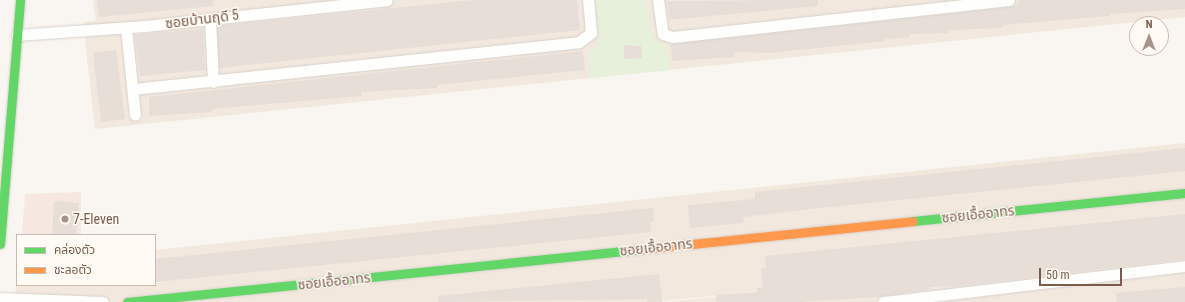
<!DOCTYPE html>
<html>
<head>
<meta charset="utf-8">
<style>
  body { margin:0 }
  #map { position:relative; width:1185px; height:302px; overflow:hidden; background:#f9f5f0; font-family:"Roboto Condensed","Noto Sans Thai",sans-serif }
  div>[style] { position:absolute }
  .residential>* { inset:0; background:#f2e8de }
  .commercial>* { inset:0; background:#f6e8e1 }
  .green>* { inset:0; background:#e7f0db }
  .building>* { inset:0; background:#e6ded7 }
  .roads { filter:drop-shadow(0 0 1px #d7d1cb) drop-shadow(0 0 1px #d7d1cb) }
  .street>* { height:11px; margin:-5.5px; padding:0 5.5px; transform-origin:5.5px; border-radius:5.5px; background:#fefefd }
  .fast>* { height:9px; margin:-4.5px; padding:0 4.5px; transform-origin:4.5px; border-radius:4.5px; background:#63d668 }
  .slow>* { height:9px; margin:-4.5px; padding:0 4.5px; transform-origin:4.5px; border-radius:4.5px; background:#ff974d }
  .dots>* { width:11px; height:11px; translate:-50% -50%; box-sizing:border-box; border:2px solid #fffaf3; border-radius:50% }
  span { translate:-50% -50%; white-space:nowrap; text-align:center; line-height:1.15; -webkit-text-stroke:3px #fffaf3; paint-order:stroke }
  .street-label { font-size:14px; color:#7a5c4d }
  .poi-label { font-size:14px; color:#7a5c4d }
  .left { translate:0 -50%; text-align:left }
  .legend { position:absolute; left:16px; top:234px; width:140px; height:52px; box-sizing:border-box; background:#fffaf3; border:1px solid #cabbb1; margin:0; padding:5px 7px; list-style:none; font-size:12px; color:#7a5c4d }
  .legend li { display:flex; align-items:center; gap:8px; height:20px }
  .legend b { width:20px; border:1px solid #cabbb1 }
  .north { position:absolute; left:1129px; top:16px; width:40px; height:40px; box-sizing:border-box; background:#fffaf3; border:1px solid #cabbb1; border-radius:50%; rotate:0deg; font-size:11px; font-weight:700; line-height:16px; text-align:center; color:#7a5c4d }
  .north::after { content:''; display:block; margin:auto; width:14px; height:18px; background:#a69286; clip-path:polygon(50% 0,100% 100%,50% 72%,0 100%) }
  .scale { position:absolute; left:1039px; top:268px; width:83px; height:18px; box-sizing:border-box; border:2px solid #7a5c4d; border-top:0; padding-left:5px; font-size:12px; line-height:14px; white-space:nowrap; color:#7a5c4d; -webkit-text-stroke:3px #fffaf3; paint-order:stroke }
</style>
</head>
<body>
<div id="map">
  <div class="residential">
    <i style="clip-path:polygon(93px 0,1185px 0,1185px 17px,95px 129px,83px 22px,96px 21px)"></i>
    <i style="clip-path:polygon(1185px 143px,1185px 247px,652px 302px,14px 302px,17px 280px,17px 285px,155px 285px,155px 250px)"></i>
    <i style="clip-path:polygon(1185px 248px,1185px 302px,664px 302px)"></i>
  </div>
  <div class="commercial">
    <i style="clip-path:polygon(81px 192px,81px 235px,22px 235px,25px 194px)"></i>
  </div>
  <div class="green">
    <i style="clip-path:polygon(596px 0,646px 0,654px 43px,667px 43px,670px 70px,589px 78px,588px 52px,597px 48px,600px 38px)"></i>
  </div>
  <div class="building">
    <i style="clip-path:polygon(97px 0,213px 0,213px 6px,99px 17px)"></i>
    <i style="clip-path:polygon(473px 0,577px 0,580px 30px,219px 68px,217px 26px)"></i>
    <i style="clip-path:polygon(818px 0,818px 6px,669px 20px,667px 1px)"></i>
    <i style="clip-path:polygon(1019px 0,1185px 0,1185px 9px,1110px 14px,1110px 16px,1002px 25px,1002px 28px,948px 30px,949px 33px,909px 34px,910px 37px,885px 39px,885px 41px,769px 53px,735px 52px,735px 57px,672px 61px,671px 44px,1010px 7px,1019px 4px)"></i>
    <i style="clip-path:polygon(203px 29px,205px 70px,140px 76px,135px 35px)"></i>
    <i style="clip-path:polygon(624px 45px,641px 46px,642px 58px,624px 59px)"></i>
    <i style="clip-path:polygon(116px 50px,125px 119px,101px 122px,93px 53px)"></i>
    <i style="clip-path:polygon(583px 51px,585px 70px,437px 85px,437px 88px,361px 92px,361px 96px,212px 109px,212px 112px,149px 116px,149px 97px)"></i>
    <i style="clip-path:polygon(1185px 148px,1185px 171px,810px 209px,743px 217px,744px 223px,690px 228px,688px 205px,755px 199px,755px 192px)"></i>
    <i style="clip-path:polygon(54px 201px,79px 203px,76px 235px,52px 235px)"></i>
    <i style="clip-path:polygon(653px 208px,654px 221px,650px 222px,651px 232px,155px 282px,155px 259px)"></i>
    <i style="clip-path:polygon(1185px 214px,1185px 259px,959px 286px,930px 287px,930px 289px,878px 297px,797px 302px,716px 302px,716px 295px,757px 292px,757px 288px,763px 288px,761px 268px,766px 267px,765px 256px)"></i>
    <i style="clip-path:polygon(659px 274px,662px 302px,647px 302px,647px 299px,438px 302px,438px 296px)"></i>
    <i style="clip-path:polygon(1185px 287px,1185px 302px,1117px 302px,1116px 293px)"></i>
  </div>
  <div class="roads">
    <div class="street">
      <i style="left:658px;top:0;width:34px;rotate:82deg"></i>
      <i style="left:663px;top:34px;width:10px;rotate:17deg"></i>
      <i style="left:673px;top:37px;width:338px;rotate:-6.3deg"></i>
      <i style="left:210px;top:19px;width:63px;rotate:87.3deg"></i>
      <i style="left:126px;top:28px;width:87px;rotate:84.1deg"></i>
      <i style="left:17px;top:35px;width:128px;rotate:-4deg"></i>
      <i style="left:145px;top:26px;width:243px;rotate:-6.1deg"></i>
      <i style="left:133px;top:89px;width:448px;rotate:-6deg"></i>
      <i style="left:579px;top:42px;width:15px;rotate:-37deg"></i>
      <i style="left:591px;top:33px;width:33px;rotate:-95deg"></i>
      <i style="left:0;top:298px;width:103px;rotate:2.2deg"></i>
      <i style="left:883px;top:302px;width:304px;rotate:-6.8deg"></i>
    </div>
    <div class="fast">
      <i style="left:913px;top:221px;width:273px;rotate:-5.9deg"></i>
      <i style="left:0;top:244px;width:245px;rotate:-85.3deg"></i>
      <i style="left:127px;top:302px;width:519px;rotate:-5.86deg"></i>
    </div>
    <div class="slow">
      <i style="left:643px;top:249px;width:271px;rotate:-5.9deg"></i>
    </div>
  </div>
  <div class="dots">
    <i style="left:65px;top:219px;background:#a69286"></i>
  </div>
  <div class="street-label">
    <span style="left:202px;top:19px;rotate:-7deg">ซอยบ้านฤดี 5</span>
    <span style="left:978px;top:214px;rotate:-6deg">ซอยเอื้ออาทร</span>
    <span style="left:656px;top:247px;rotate:-6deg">ซอยเอื้ออาทร</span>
    <span style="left:334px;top:281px;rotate:-6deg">ซอยเอื้ออาทร</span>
  </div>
  <div class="poi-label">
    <span class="left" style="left:73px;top:219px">7-Eleven</span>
  </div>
  <ul class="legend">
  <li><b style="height:5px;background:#63d668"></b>คล่องตัว</li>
  <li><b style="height:5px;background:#ff974d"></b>ชะลอตัว</li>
  </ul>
  <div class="north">N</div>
  <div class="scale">50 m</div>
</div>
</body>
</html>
